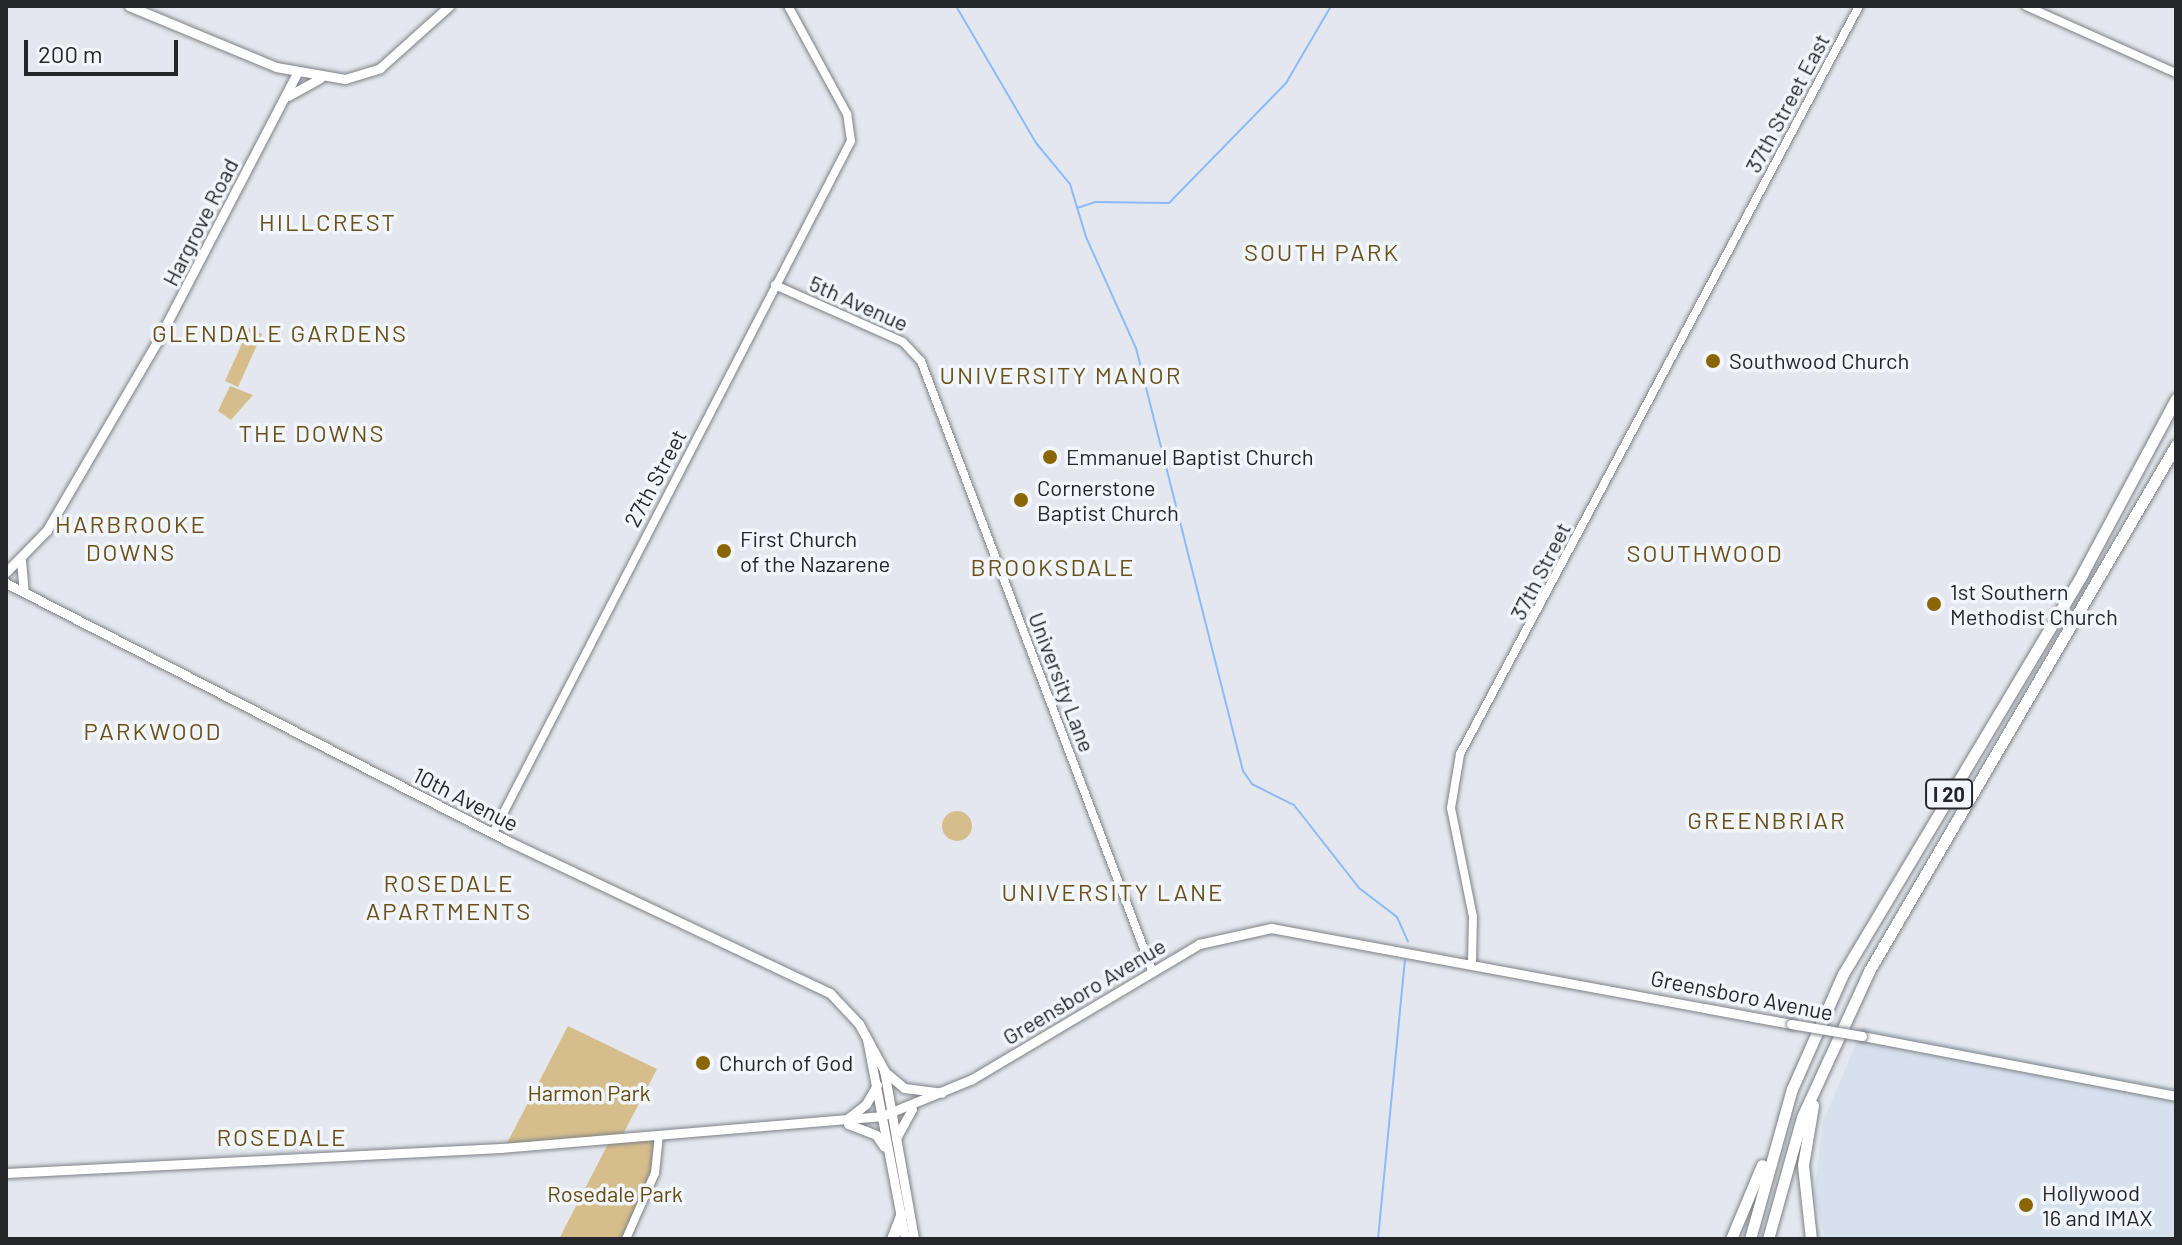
<!DOCTYPE html>
<html>
<head>
<meta charset="utf-8">
<style>
  body { margin:0 }
  #map { position:relative; width:2182px; height:1245px; overflow:hidden; background:#e4e8ee; font-family:Barlow,sans-serif }
  div>[style] { position:absolute }
  .built>* { inset:0; background:#d7e0ed }
  .green>* { inset:0; background:#d6bd8c }
  .round { border-radius:50% }
  .stream>* { height:2px; margin:-1px; padding:0 1px; transform-origin:1px; border-radius:1px; background:#8bbbfb }
  .roads { filter:drop-shadow(0 0 2px #7d8187) drop-shadow(0 0 2px #7d8187) }
  .tertiary>* { height:8px; margin:-4px; padding:0 4px; transform-origin:4px; border-radius:4px; background:#fff }
  .secondary>* { height:9px; margin:-4.5px; padding:0 4.5px; transform-origin:4.5px; border-radius:4.5px; background:#fff }
  .motorway>* { height:11px; margin:-5.5px; padding:0 5.5px; transform-origin:5.5px; border-radius:5.5px; background:#fff }
  .bridges { filter:drop-shadow(0 0 2px #7d8187) drop-shadow(0 0 2px #7d8187) }
  .secondary-bridge>* { height:9px; margin:-4.5px; padding:0 4.5px; transform-origin:4.5px; border-radius:4.5px; background:#fff }
  .dots>* { width:22px; height:22px; translate:-50% -50%; box-sizing:border-box; border:4px solid #f1f5fc; border-radius:50% }
  span { translate:-50% -50%; white-space:nowrap; text-align:center; line-height:1.15; -webkit-text-stroke:7px #f1f5fc; paint-order:stroke }
  .shield-label span { padding:2px 6px; background:#f1f5fc; border:2px solid; border-radius:6px; -webkit-text-stroke-width:0 }
  .shield-label { font-size:20px; color:#252629; font-weight:700 }
  .street-label { font-size:22px; color:#252629 }
  .poi-label { font-size:22px; color:#252629 }
  .left { translate:0 -50%; text-align:left }
  .park-label { font-size:22px; color:#644a0c }
  .neighbourhood-label { font-size:24px; color:#6b5119; letter-spacing:2px }
  .frame { position:absolute; inset:0; border:8px solid #252629; pointer-events:none }
  .scale { position:absolute; left:24px; top:40px; width:154px; height:36px; box-sizing:border-box; border:4px solid #252629; border-top:0; padding-left:10px; font-size:24px; line-height:28px; white-space:nowrap; color:#252629; -webkit-text-stroke:6px #f1f5fc; paint-order:stroke }
</style>
</head>
<body>
<div id="map">
  <div class="built">
    <i style="clip-path:polygon(1863px 1027px,2176px 1088px,2176px 1239px,1825px 1239px,1814px 1195px,1823px 1122px)"></i>
  </div>
  <div class="green">
    <i style="clip-path:polygon(249px 328px,262px 334px,238px 387px,225px 381px)"></i>
    <i style="clip-path:polygon(230px 386px,253px 395px,231px 420px,218px 411px)"></i>
    <i class="round" style="left:942px;top:811px;width:30px;height:30px"></i>
    <i style="clip-path:polygon(568px 1026px,657px 1069px,621px 1138px,659px 1136px,655px 1173px,625px 1239px,559px 1239px,610px 1140px,505px 1147px)"></i>
  </div>
  <div class="stream">
    <i style="left:956px;top:6px;width:159px;rotate:59.7deg"></i>
    <i style="left:1036px;top:143px;width:53px;rotate:50.3deg"></i>
    <i style="left:1070px;top:184px;width:55px;rotate:73.2deg"></i>
    <i style="left:1086px;top:237px;width:122px;rotate:65.8deg"></i>
    <i style="left:1136px;top:348px;width:436px;rotate:75.8deg"></i>
    <i style="left:1243px;top:771px;width:16px;rotate:55deg"></i>
    <i style="left:1252px;top:784px;width:47px;rotate:26.6deg"></i>
    <i style="left:1294px;top:805px;width:105px;rotate:51.9deg"></i>
    <i style="left:1359px;top:888px;width:48px;rotate:37.3deg"></i>
    <i style="left:1397px;top:917px;width:27px;rotate:66deg"></i>
    <i style="left:1077px;top:208px;width:20px;rotate:-18deg"></i>
    <i style="left:1096px;top:202px;width:73px;rotate:0.8deg"></i>
    <i style="left:1169px;top:203px;width:168px;rotate:-45.7deg"></i>
    <i style="left:1286px;top:83px;width:89px;rotate:-59.7deg"></i>
    <i style="left:1378px;top:1239px;width:280px;rotate:-84.5deg"></i>
  </div>
  <div class="roads">
    <div class="tertiary">
      <i style="left:2026px;top:6px;width:164px;rotate:24.1deg"></i>
      <i style="left:775px;top:285px;width:140px;rotate:24deg"></i>
      <i style="left:903px;top:342px;width:26px;rotate:47deg"></i>
      <i style="left:921px;top:361px;width:651px;rotate:69.23deg"></i>
      <i style="left:493px;top:833px;width:779px;rotate:-62.65deg"></i>
      <i style="left:851px;top:141px;width:27px;rotate:-98deg"></i>
      <i style="left:847px;top:114px;width:123px;rotate:-118.6deg"></i>
      <i style="left:1472px;top:961px;width:44px;rotate:-88.7deg"></i>
      <i style="left:1473px;top:917px;width:111px;rotate:-101.4deg"></i>
      <i style="left:1451px;top:808px;width:55px;rotate:-80.5deg"></i>
      <i style="left:1460px;top:754px;width:848px;rotate:-61.92deg"></i>
      <i style="left:626px;top:1239px;width:72px;rotate:-66.3deg"></i>
      <i style="left:655px;top:1173px;width:37px;rotate:-84deg"></i>
    </div>
    <div class="secondary">
      <i style="left:129px;top:6px;width:159px;rotate:22.5deg"></i>
      <i style="left:276px;top:67px;width:70px;rotate:9.9deg"></i>
      <i style="left:345px;top:79px;width:37px;rotate:-17deg"></i>
      <i style="left:380px;top:68px;width:93px;rotate:-41.9deg"></i>
      <i style="left:288px;top:96px;width:37px;rotate:-29deg"></i>
      <i style="left:21px;top:560px;width:32px;rotate:85deg"></i>
      <i style="left:6px;top:572px;width:59px;rotate:-45.7deg"></i>
      <i style="left:47px;top:530px;width:220px;rotate:-59.7deg"></i>
      <i style="left:158px;top:340px;width:301px;rotate:-62.5deg"></i>
      <i style="left:6px;top:583px;width:562px;rotate:27.2deg"></i>
      <i style="left:506px;top:840px;width:358px;rotate:25.3deg"></i>
      <i style="left:830px;top:993px;width:42px;rotate:46.9deg"></i>
      <i style="left:859px;top:1024px;width:52px;rotate:61.5deg"></i>
      <i style="left:884px;top:1070px;width:172px;rotate:79.9deg"></i>
      <i style="left:1862px;top:1036px;width:320px;rotate:10.8deg"></i>
      <i style="left:867px;top:1039px;width:204px;rotate:79.2deg"></i>
      <i style="left:884px;top:1071px;width:26px;rotate:40deg"></i>
      <i style="left:904px;top:1088px;width:38px;rotate:7deg"></i>
      <i style="left:847px;top:1119px;width:24px;rotate:-38deg"></i>
      <i style="left:866px;top:1104px;width:22px;rotate:-60deg"></i>
      <i style="left:848px;top:1124px;width:30px;rotate:21deg"></i>
      <i style="left:876px;top:1135px;width:14px;rotate:56deg"></i>
      <i style="left:896px;top:1138px;width:33px;rotate:-61deg"></i>
      <i style="left:6px;top:1173px;width:496px;rotate:-2.9deg"></i>
      <i style="left:501px;top:1148px;width:382px;rotate:-4.8deg"></i>
      <i style="left:882px;top:1116px;width:97px;rotate:-22.3deg"></i>
      <i style="left:972px;top:1079px;width:264px;rotate:-30.7deg"></i>
      <i style="left:1199px;top:944px;width:74px;rotate:-12.5deg"></i>
      <i style="left:1271px;top:928px;width:529px;rotate:10.46deg"></i>
    </div>
    <div class="motorway">
      <i style="left:892px;top:1239px;width:25px;rotate:-69deg"></i>
      <i style="left:1731px;top:1239px;width:80px;rotate:-67.3deg"></i>
      <i style="left:1750px;top:1239px;width:156px;rotate:-74.4deg"></i>
      <i style="left:1792px;top:1089px;width:126px;rotate:-66.1deg"></i>
      <i style="left:1843px;top:974px;width:466px;rotate:-59.1deg"></i>
      <i style="left:2082px;top:574px;width:199px;rotate:-61.8deg"></i>
      <i style="left:1768px;top:1239px;width:127px;rotate:-74.4deg"></i>
      <i style="left:1802px;top:1117px;width:161px;rotate:-65.3deg"></i>
      <i style="left:1869px;top:971px;width:609px;rotate:-59.73deg"></i>
      <i style="left:1811px;top:1239px;width:74px;rotate:-96.2deg"></i>
      <i style="left:1803px;top:1165px;width:61px;rotate:-80.5deg"></i>
    </div>
  </div>
  <div class="bridges">
    <div class="secondary-bridge">
      <i style="left:1791px;top:1024px;width:72px;rotate:9.6deg"></i>
    </div>
  </div>
  <div class="dots">
    <i style="left:1713px;top:361px;background:#8b6606"></i>
    <i style="left:1050px;top:457px;background:#8b6606"></i>
    <i style="left:1021px;top:500px;background:#8b6606"></i>
    <i style="left:724px;top:551px;background:#8b6606"></i>
    <i style="left:1934px;top:604px;background:#8b6606"></i>
    <i style="left:703px;top:1063px;background:#8b6606"></i>
    <i style="left:2026px;top:1205px;background:#8b6606"></i>
  </div>
  <div class="shield-label">
    <span style="left:1949px;top:794px">I 20</span>
  </div>
  <div class="street-label">
    <span style="left:1787px;top:103px;rotate:-62deg">37th Street East</span>
    <span style="left:200px;top:222px;rotate:-63deg">Hargrove Road</span>
    <span style="left:859px;top:303px;rotate:24deg">5th Avenue</span>
    <span style="left:655px;top:478px;rotate:-62deg">27th Street</span>
    <span style="left:1540px;top:571px;rotate:-63deg">37th Street</span>
    <span style="left:1062px;top:682px;rotate:69deg">University Lane</span>
    <span style="left:466px;top:799px;rotate:27deg">10th Avenue</span>
    <span style="left:1084px;top:991px;rotate:-31deg">Greensboro Avenue</span>
    <span style="left:1742px;top:995px;rotate:11deg">Greensboro Avenue</span>
  </div>
  <div class="poi-label">
    <span class="left" style="left:1729px;top:361px">Southwood Church</span>
    <span class="left" style="left:1066px;top:457px">Emmanuel Baptist Church</span>
    <span class="left" style="left:1037px;top:500px">Cornerstone<br>Baptist Church</span>
    <span class="left" style="left:740px;top:551px">First Church<br>of the Nazarene</span>
    <span class="left" style="left:1950px;top:604px">1st Southern<br>Methodist Church</span>
    <span class="left" style="left:719px;top:1063px">Church of God</span>
    <span class="left" style="left:2042px;top:1205px">Hollywood<br>16 and IMAX</span>
  </div>
  <div class="park-label">
    <span style="left:589px;top:1093px">Harmon Park</span>
    <span style="left:615px;top:1194px">Rosedale Park</span>
  </div>
  <div class="neighbourhood-label">
    <span style="left:328px;top:222px">HILLCREST</span>
    <span style="left:1322px;top:252px">SOUTH PARK</span>
    <span style="left:280px;top:333px">GLENDALE GARDENS</span>
    <span style="left:1061px;top:375px">UNIVERSITY MANOR</span>
    <span style="left:312px;top:433px">THE DOWNS</span>
    <span style="left:131px;top:538px">HARBROOKE<br>DOWNS</span>
    <span style="left:1705px;top:553px">SOUTHWOOD</span>
    <span style="left:1053px;top:567px">BROOKSDALE</span>
    <span style="left:153px;top:731px">PARKWOOD</span>
    <span style="left:1767px;top:820px">GREENBRIAR</span>
    <span style="left:449px;top:897px">ROSEDALE<br>APARTMENTS</span>
    <span style="left:1113px;top:892px">UNIVERSITY LANE</span>
    <span style="left:282px;top:1137px">ROSEDALE</span>
  </div>
  <div class="frame"></div>
  <div class="scale">200 m</div>
</div>
</body>
</html>
